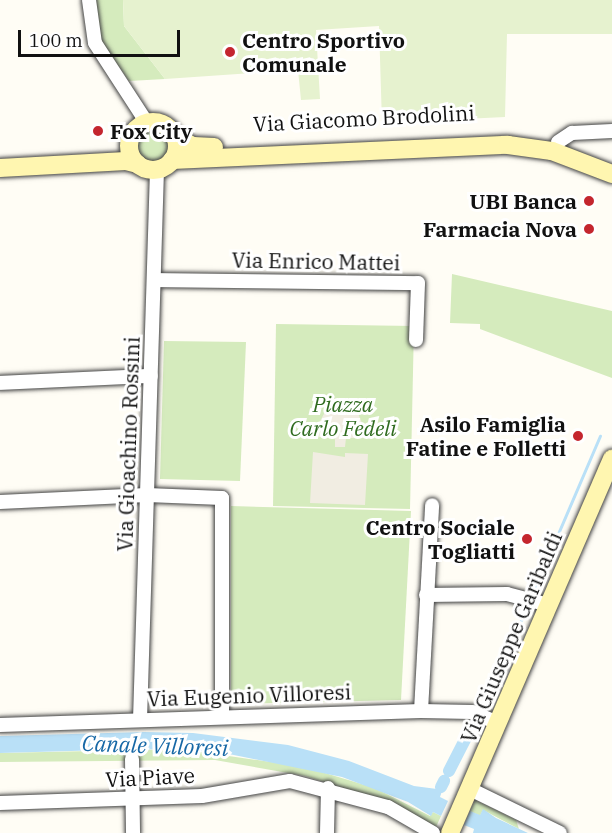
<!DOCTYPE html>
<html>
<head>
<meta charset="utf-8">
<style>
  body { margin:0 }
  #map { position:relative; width:612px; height:833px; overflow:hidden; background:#fffdf5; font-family:"IBM Plex Serif",serif }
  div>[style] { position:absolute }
  .green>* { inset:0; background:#d5ebbd }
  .round { border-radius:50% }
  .pitch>* { inset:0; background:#e6f2cf }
  .plaza>* { inset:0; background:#f1ede2 }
  .water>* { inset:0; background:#b9e0f7 }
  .stream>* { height:3px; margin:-1.5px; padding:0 1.5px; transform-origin:1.5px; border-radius:1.5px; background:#b9e0f7 }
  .canal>* { height:12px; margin:-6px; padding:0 6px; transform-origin:6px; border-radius:6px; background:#b9e0f7 }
  .roads { filter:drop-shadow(0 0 2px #444) drop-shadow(0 0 2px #444) }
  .minor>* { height:14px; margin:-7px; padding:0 7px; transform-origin:7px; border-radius:7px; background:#fff }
  .secondary>* { height:18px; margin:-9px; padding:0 9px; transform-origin:9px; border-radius:9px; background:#fff6b0 }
  .secondary>.ring { margin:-9px; padding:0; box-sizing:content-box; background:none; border:18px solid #fff6b0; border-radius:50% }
  .dots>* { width:16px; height:16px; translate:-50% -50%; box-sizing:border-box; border:3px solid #fff; border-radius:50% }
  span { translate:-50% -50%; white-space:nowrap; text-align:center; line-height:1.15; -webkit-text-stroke:6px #fff; paint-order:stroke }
  .poi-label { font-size:21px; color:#111; font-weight:700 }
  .left { translate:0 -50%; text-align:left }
  .right { translate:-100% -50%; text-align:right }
  .street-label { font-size:21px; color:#111 }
  .park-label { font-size:21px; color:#2f6b1f; font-style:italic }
  .water-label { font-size:22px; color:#1768a6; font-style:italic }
  .scale { position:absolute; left:18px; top:30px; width:162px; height:27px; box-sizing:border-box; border:3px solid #111; border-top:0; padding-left:8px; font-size:18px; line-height:21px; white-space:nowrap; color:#111; -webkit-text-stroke:4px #fff; paint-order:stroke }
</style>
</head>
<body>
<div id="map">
  <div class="green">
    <i style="clip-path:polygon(95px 0,123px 0,124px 26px,165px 79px,129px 81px,99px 38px)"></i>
    <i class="round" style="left:137px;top:130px;width:32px;height:32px"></i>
    <i style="clip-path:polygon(452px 274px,612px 311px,612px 378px,480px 329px,480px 324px,450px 323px)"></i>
    <i style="clip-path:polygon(276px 324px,414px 326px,410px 509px,273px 506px)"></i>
    <i style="clip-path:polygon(164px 341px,246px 342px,240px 481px,160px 479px)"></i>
    <i style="clip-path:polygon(231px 506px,411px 511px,401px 700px,231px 704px)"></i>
    <i style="clip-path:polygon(181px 749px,305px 767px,375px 788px,430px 816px,433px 812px,441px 816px,436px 827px,379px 799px,305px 776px,215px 760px,0 762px,0 753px)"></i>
    <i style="clip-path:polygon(475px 800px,516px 820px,519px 829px,483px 810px,480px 816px,470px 811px)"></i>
  </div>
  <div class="pitch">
    <i style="clip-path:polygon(123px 0,612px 0,612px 34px,507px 34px,505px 117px,382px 123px,379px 26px,316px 30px,320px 99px,301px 100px,298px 70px,165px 79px,124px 26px)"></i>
  </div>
  <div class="plaza">
    <i style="clip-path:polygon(342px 404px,357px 411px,364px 428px,363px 438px,346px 438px,345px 447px,335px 447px,335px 437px,319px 437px,317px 427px,326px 410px)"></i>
    <i style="clip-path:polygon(313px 452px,345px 457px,345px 453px,368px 454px,365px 505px,310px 503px)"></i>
  </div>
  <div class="water">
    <i style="clip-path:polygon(144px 732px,193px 733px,288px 745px,349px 761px,414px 786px,437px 789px,442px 791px,440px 797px,448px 801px,441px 816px,433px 812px,431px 816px,408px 802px,342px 777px,219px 752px,141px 749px,0 753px,0 736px)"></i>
    <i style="clip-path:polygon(483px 809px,496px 818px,528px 833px,473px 833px,474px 829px,464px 825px,470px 811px,480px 815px)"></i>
  </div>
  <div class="stream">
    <i style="left:533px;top:592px;width:170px;rotate:-66.8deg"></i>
    <i style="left:487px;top:701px;width:103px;rotate:-67.2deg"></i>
  </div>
  <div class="canal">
    <i style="left:449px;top:771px;width:36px;rotate:-63deg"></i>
    <i style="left:441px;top:787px;width:7px;rotate:-63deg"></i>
  </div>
  <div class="roads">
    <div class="minor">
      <i style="left:89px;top:0;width:43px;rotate:82.1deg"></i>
      <i style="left:95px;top:43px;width:95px;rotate:57deg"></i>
      <i style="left:558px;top:142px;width:17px;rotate:-33deg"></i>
      <i style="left:572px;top:133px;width:40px;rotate:-2.9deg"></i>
      <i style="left:156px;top:280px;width:262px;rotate:0.7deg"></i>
      <i style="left:418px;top:283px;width:57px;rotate:92deg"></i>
      <i style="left:0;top:383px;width:151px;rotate:-2.7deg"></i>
      <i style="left:0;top:502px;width:147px;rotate:-2.7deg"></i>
      <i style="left:147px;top:495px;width:75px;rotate:2.3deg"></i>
      <i style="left:222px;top:498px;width:219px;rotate:90deg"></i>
      <i style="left:426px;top:595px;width:81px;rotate:-0.7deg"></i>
      <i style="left:507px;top:594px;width:43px;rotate:14.7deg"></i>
      <i style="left:421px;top:711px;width:206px;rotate:-86.9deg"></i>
      <i style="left:140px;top:720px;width:551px;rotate:-88.23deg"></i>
      <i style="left:0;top:725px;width:421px;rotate:-1.9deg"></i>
      <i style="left:421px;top:711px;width:51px;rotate:1.1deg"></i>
      <i style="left:472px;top:712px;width:28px;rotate:23deg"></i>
      <i style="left:132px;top:759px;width:74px;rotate:89.2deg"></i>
      <i style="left:470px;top:789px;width:100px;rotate:26.1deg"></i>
      <i style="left:0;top:803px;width:202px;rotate:-2deg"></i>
      <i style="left:202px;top:796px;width:89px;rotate:-9.7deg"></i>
      <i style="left:290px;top:781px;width:101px;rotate:14.9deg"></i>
      <i style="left:388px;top:807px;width:52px;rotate:30deg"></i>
      <i style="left:327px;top:833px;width:45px;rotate:-88.7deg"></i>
    </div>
    <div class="secondary">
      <i class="ring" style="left:129px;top:122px;width:30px;height:30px"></i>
      <i style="left:174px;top:136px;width:21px;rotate:28deg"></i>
      <i style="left:193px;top:146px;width:21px;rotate:3deg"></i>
      <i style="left:172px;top:160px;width:336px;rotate:-2.6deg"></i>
      <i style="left:508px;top:145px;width:44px;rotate:7.8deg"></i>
      <i style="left:552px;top:151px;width:64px;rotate:21deg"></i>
      <i style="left:0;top:168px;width:126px;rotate:-3.2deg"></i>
      <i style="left:126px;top:161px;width:12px;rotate:14deg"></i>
      <i style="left:450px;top:833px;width:408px;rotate:-66.6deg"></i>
    </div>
  </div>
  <div class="dots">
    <i style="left:230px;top:52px;background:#c4262e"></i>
    <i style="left:98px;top:131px;background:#c4262e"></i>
    <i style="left:589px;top:201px;background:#c4262e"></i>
    <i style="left:589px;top:229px;background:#c4262e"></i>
    <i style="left:578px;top:436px;background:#c4262e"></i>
    <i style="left:527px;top:539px;background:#c4262e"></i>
  </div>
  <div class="poi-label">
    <span class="left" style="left:242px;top:52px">Centro Sportivo<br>Comunale</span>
    <span class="left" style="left:110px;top:131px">Fox City</span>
    <span class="right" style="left:577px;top:201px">UBI Banca</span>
    <span class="right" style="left:577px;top:229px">Farmacia Nova</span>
    <span class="right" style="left:566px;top:436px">Asilo Famiglia<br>Fatine e Folletti</span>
    <span class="right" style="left:515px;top:539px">Centro Sociale<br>Togliatti</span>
  </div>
  <div class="street-label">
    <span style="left:364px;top:118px;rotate:-3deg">Via Giacomo Brodolini</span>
    <span style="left:316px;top:261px;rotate:1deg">Via Enrico Mattei</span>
    <span style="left:128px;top:444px;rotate:-88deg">Via Gioachino Rossini</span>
    <span style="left:511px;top:637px;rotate:-67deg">Via Giuseppe Garibaldi</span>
    <span style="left:249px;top:695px;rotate:-2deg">Via Eugenio Villoresi</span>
    <span style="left:150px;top:777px;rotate:-3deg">Via Piave</span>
  </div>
  <div class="park-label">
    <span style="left:343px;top:416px">Piazza<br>Carlo Fedeli</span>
  </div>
  <div class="water-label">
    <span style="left:155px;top:745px;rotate:2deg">Canale Villoresi</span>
  </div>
  <div class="scale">100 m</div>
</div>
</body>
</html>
